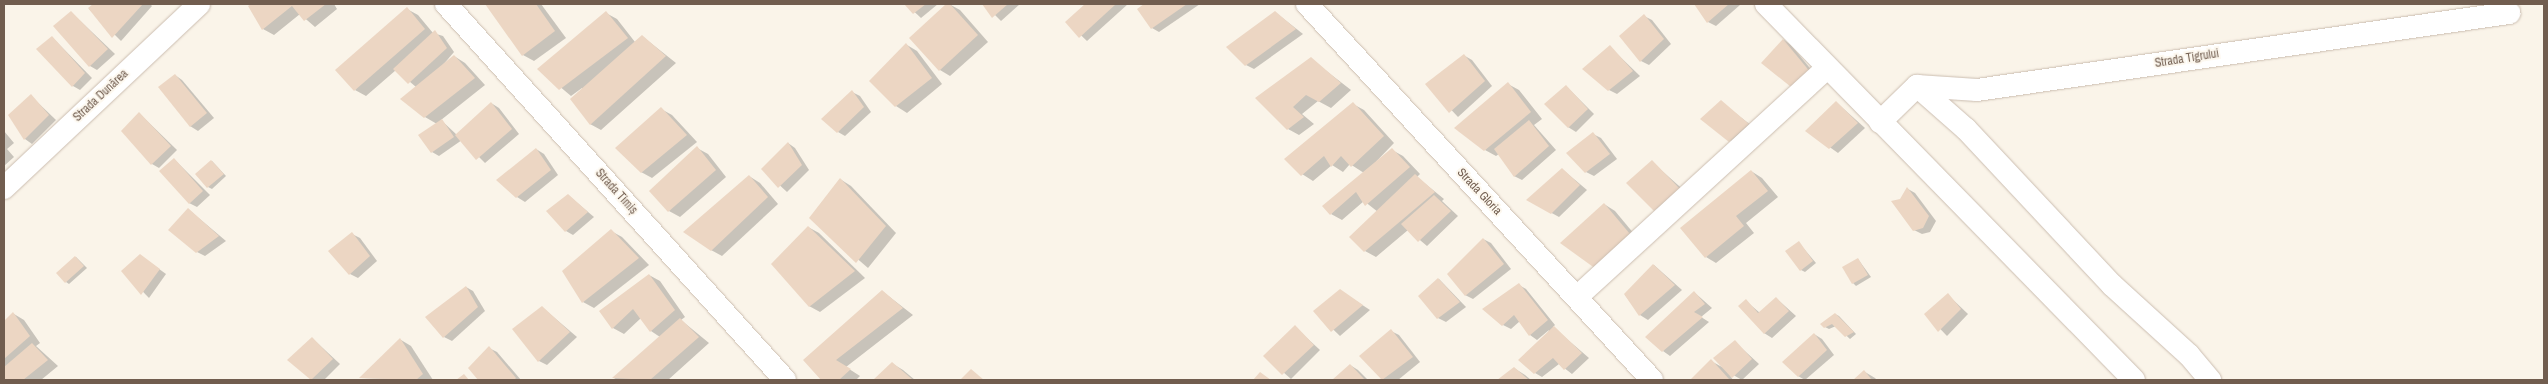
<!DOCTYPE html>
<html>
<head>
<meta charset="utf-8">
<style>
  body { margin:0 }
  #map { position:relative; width:2548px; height:384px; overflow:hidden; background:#faf4e9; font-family:"Archivo Narrow",sans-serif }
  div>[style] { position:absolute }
  .shadow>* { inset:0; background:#0003 }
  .building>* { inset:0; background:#ecd6c3 }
  .roads { filter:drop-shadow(0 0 1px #cbbdb0) drop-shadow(0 0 1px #cbbdb0) }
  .minor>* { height:22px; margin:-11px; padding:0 11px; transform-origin:11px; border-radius:11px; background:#fff }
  span { translate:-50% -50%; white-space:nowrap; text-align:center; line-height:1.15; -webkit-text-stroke:4px #fdf8ef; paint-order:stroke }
  .street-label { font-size:12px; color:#715d4f }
  .frame { position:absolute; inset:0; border:5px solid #715d4f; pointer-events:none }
</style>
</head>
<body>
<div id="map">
  <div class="shadow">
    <i style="clip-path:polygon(95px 4px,150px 4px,152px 6px,121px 41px,89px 9px)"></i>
    <i style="clip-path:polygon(253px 4px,334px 4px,337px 9px,315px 27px,300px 14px,274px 35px,263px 29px,250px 7px)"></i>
    <i style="clip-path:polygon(486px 4px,541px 4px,566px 38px,534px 61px,523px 55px)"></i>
    <i style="clip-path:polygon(906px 4px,938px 4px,921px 18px)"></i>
    <i style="clip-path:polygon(949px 4px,960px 10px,988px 42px,950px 76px,940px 70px,911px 38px)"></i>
    <i style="clip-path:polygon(984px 4px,1020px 4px,1001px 21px)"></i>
    <i style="clip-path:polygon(1087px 4px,1128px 4px,1087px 41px,1067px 22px)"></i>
    <i style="clip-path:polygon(1146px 4px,1200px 4px,1159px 32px,1152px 28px,1138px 9px)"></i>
    <i style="clip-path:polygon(1695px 4px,1739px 4px,1740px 5px,1716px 26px,1708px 22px)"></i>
    <i style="clip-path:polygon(407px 9px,418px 15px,433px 33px,443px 36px,454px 52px,442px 66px,454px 56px,465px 63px,485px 85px,441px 120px,457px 135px,491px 103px,499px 108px,519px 134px,485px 163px,462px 140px,439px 156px,432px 152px,437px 124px,425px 117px,416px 87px,396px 70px,366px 96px,355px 90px)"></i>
    <i style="clip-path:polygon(71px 12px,115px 54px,97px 70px,90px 66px)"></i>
    <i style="clip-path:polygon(1275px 12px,1303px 34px,1254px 69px,1246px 65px)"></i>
    <i style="clip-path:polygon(606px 13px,617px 19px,635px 42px,642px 36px,676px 63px,601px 130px,590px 124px,582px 88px,571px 96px,539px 69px)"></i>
    <i style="clip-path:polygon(1644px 16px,1652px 20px,1671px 44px,1649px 65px,1641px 61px)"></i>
    <i style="clip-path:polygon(52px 37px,92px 78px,80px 90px,73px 86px)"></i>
    <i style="clip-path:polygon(1784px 40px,1791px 45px,1818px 78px,1763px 63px)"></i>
    <i style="clip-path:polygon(907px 45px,917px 51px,942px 84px,907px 113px,896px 106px,871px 81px)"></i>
    <i style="clip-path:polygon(1610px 47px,1640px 76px,1617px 94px,1609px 90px)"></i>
    <i style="clip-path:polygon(1465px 56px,1472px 60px,1492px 86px,1458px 117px,1427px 84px)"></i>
    <i style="clip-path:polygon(1311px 59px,1351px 90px,1331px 108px,1318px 101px,1302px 114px,1314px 124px,1299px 135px,1288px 129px,1257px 98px)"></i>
    <i style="clip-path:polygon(175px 75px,182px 80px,214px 118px,198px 131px,190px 126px)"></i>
    <i style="clip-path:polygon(1508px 84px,1519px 90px,1542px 119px,1534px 125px,1556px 150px,1522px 180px,1514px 176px,1499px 154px,1496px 156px,1485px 150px)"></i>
    <i style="clip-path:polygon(1566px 86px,1594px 114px,1576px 132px,1568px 127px)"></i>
    <i style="clip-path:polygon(852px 92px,860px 96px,871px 112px,845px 136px,838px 132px)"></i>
    <i style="clip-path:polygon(31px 96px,56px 120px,32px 144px,25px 139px,10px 115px)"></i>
    <i style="clip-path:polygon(1721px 102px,1756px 129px,1738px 146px,1702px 119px)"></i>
    <i style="clip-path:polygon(1836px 102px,1865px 128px,1838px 153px,1807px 131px)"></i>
    <i style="clip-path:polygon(1353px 104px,1364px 110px,1394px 143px,1370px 168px,1392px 150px,1403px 156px,1420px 174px,1417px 177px,1444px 199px,1442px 201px,1458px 216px,1427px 246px,1408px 230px,1376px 257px,1365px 251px,1378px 212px,1364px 201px,1342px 220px,1331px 214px,1364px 173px,1350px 164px,1343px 172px,1332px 165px,1313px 181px,1302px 174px)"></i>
    <i style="clip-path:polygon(661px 109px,672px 115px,697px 142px,652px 178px,641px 172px)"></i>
    <i style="clip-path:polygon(140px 114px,177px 150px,159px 168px,152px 164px)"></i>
    <i style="clip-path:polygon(4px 131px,14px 143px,7px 149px,14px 157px,4px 166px)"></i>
    <i style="clip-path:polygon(1593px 134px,1601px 138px,1617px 159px,1594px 176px,1586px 172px)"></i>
    <i style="clip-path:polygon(788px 143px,795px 148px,809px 170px,787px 192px,762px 169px)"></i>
    <i style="clip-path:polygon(697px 148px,708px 154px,726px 177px,680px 217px,669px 211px)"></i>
    <i style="clip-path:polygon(536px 149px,544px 154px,558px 175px,525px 202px,517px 197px)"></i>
    <i style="clip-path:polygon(174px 159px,210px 195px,197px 207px,189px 203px)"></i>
    <i style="clip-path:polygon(212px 161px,226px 176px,212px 189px,208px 187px)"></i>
    <i style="clip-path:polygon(1652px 162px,1687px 193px,1663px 214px,1628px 183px)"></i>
    <i style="clip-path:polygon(1562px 169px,1587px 190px,1559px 217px,1528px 200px)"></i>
    <i style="clip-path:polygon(1751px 171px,1762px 178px,1778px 197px,1746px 223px,1754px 233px,1716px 263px,1706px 257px)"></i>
    <i style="clip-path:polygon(749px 176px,760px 183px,778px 204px,722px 256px,711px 250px)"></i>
    <i style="clip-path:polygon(840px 179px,851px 186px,896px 233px,868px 268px,810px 218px)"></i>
    <i style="clip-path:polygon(1908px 189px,1915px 193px,1936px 221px,1930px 232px,1922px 234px,1914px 230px,1901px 200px)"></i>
    <i style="clip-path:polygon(568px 195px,594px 217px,573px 235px,566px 231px)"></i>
    <i style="clip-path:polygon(1604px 204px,1615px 211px,1640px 241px,1607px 274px)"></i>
    <i style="clip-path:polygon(188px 209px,226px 241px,205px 256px,197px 252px)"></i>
    <i style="clip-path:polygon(808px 227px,819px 233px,865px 278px,820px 312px,809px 306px)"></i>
    <i style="clip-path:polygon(611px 231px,622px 237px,649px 265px,594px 308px,583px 302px)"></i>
    <i style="clip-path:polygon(352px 234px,360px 238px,377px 261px,358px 278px,350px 274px)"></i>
    <i style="clip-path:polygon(1483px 239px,1491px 243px,1511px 269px,1473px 299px,1465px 295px)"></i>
    <i style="clip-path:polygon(1799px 243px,1816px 263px,1805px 272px,1801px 270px)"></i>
    <i style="clip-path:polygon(140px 255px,166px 274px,149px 298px,123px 271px)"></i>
    <i style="clip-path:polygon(76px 257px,87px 268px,69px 284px,66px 282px)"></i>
    <i style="clip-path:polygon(1858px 259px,1871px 277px,1856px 286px,1853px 283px)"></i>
    <i style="clip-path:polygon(1654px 265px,1682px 290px,1648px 320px,1640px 315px,1625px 295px)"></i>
    <i style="clip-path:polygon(649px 275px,660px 281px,685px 317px,681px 320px,709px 343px,668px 380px,617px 380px,614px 378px,660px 337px,651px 331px,641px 318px,624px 334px,613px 328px,601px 311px)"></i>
    <i style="clip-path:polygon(1439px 279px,1466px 307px,1446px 322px,1438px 318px)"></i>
    <i style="clip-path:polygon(1519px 285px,1526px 289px,1555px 325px,1553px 327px,1589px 358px,1572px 374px,1559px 364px,1542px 377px,1535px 373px,1549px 330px,1537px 340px,1530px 335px,1520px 321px,1511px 329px,1503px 325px)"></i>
    <i style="clip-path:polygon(466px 287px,473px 291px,485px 311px,452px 341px,444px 337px)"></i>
    <i style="clip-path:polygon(882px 291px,913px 315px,846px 367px,860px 376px,856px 380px,822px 380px,805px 360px)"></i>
    <i style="clip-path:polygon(1694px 292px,1712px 308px,1701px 317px,1709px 322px,1670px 356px,1663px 351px)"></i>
    <i style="clip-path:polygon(1347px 295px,1370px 310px,1340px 336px,1314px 311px)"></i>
    <i style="clip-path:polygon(1948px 295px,1968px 314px,1947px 336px,1926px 314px)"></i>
    <i style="clip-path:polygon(1776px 298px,1796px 316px,1772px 338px,1764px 333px,1746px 301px,1760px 313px)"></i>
    <i style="clip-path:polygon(543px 308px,577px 337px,547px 365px,539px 361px,514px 330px)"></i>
    <i style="clip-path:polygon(14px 314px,24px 320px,40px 343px,36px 346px,58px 366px,41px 380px,4px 380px,4px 322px)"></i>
    <i style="clip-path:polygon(1835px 314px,1839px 316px,1856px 334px,1850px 339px,1836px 326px,1829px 329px,1825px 327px)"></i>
    <i style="clip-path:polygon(1295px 327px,1320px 350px,1291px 379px,1265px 356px)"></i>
    <i style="clip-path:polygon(1391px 331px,1399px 335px,1420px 362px,1398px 380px,1384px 380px,1361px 356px)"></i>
    <i style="clip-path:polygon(1814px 334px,1822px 339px,1834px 355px,1805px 380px,1798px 376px)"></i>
    <i style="clip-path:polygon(312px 338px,340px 364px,324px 380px,313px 380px,289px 360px)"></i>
    <i style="clip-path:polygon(401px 340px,411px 346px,433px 380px,361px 378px)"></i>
    <i style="clip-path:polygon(1735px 342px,1759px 364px,1742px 380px,1728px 372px,1733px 380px,1692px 380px,1711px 361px,1722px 367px)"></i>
    <i style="clip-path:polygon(489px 348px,497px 352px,521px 380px,480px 380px,470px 368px)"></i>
    <i style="clip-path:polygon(893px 364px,903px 370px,915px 380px,875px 380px)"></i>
    <i style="clip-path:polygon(1350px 365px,1358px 370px,1368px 380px,1334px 380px)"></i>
    <i style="clip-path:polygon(1514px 368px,1525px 375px,1531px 380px,1499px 380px)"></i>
    <i style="clip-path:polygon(1865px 372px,1875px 378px,1877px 380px,1855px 380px)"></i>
  </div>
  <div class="building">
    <i style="clip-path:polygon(93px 4px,143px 4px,112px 38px,88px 8px)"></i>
    <i style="clip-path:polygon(251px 4px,326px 4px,304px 21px,292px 6px,262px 30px,248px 6px)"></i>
    <i style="clip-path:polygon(485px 4px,536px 4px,555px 31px,522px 56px)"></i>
    <i style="clip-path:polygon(904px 4px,926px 4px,913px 14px)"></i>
    <i style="clip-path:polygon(946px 4px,950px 4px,978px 35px,939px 71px,909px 38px)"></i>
    <i style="clip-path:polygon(982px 4px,1008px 4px,992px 18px)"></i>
    <i style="clip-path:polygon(1085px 4px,1116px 4px,1079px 38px,1065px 22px)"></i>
    <i style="clip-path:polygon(1144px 4px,1187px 4px,1151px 29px,1137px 9px)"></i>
    <i style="clip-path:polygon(1694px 4px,1729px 4px,1707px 23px)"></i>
    <i style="clip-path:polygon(407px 7px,425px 29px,354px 91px,335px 70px)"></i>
    <i style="clip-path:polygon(71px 11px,108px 49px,89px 67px,53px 26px)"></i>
    <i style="clip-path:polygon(606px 11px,628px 38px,559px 90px,537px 69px)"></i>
    <i style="clip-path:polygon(1275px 11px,1296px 29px,1245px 66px,1226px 47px)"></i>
    <i style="clip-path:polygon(1644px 14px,1664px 39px,1640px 62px,1619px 36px)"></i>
    <i style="clip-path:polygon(435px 30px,447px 48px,408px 84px,393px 69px)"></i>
    <i style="clip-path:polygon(642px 35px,666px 56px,590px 125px,570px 99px)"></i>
    <i style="clip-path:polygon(52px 36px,85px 73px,72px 87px,36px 49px)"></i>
    <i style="clip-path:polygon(1783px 39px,1811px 73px,1791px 87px,1761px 63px)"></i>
    <i style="clip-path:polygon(906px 43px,932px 78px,895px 107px,869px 81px)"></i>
    <i style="clip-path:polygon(1610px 45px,1633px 71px,1608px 91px,1582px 69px)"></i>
    <i style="clip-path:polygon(1464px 54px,1485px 81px,1449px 113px,1425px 84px)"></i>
    <i style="clip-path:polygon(454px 55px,475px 78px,424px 118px,400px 99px)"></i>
    <i style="clip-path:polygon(1311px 57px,1341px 83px,1319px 102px,1306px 95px,1293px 107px,1304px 117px,1287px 130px,1255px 98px)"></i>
    <i style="clip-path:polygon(175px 74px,207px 113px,190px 127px,158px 87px)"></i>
    <i style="clip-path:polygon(1508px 82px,1531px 112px,1484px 151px,1454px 128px)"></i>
    <i style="clip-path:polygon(1566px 85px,1588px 109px,1568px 128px,1544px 104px)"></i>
    <i style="clip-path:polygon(852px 90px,864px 107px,837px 133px,821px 119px)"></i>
    <i style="clip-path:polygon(31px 94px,49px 115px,24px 140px,8px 115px)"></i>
    <i style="clip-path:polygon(1721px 100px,1749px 124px,1729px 142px,1700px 119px)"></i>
    <i style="clip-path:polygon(1836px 101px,1858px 123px,1829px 149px,1805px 131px)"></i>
    <i style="clip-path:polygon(491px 102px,512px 129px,476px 160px,455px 135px)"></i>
    <i style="clip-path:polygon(1353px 102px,1384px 136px,1351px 167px,1341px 156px,1331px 167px,1324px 156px,1301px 176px,1284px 159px)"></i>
    <i style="clip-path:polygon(661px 107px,687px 135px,641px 173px,615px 148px)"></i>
    <i style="clip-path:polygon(139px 112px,171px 146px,151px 165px,121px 131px)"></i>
    <i style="clip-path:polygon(442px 119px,454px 137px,431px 153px,418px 135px)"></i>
    <i style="clip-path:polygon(1529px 120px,1549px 146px,1514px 177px,1494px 149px)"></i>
    <i style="clip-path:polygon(1593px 132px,1610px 154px,1585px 173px,1566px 153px)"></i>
    <i style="clip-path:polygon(788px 142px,802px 165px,778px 188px,761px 169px)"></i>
    <i style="clip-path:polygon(697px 146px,716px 170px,668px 212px,649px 191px)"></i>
    <i style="clip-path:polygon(536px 148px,551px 170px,516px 198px,496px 180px)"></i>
    <i style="clip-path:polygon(1392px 148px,1410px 167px,1365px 206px,1356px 192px,1330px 215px,1322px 206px)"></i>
    <i style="clip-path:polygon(174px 158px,203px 191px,189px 204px,159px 171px)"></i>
    <i style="clip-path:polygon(211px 160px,224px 174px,207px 188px,195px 174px)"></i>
    <i style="clip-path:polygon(1652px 160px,1680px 189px,1654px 211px,1626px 183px)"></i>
    <i style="clip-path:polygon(1562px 168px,1580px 185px,1551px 214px,1526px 200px)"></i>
    <i style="clip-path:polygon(1751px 170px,1768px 191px,1736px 216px,1744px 226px,1705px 258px,1680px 228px)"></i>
    <i style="clip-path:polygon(1415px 174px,1435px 192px,1364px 252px,1349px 237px)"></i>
    <i style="clip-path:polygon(749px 175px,768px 197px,711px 251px,683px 232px)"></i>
    <i style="clip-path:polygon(840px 178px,886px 226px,856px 263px,809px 218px)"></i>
    <i style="clip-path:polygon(1907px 187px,1929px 216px,1923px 228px,1913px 231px,1891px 201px,1900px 199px)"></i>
    <i style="clip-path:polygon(568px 194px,588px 212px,565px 232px,546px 211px)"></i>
    <i style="clip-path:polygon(1434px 195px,1451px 211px,1418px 242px,1401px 224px)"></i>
    <i style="clip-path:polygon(1604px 203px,1630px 234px,1596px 269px,1560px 243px)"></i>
    <i style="clip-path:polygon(188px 208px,219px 236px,196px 253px,168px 230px)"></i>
    <i style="clip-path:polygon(808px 226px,855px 271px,809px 307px,771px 264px)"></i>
    <i style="clip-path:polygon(611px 229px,639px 258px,582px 303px,562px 271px)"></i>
    <i style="clip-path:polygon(352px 232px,370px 256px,349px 275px,328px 251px)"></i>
    <i style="clip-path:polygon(1483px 238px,1504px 264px,1465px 296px,1447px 274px)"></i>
    <i style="clip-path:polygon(1799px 241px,1813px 261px,1800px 271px,1785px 251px)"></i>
    <i style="clip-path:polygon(140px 254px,160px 269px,141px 295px,121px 271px)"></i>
    <i style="clip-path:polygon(75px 256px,84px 266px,65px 283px,56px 273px)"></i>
    <i style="clip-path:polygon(1858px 258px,1868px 275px,1852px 284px,1842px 267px)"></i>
    <i style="clip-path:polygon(1653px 264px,1675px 285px,1639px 316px,1624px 294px)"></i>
    <i style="clip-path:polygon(649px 274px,675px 310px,650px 332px,633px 309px,612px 329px,599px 311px)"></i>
    <i style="clip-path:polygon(1438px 278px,1460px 302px,1437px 319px,1418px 296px)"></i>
    <i style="clip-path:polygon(1519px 283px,1548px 320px,1529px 336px,1514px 315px,1502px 326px,1482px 309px)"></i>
    <i style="clip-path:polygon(466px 286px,478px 307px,443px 338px,425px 317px)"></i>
    <i style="clip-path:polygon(1340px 289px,1363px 305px,1331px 332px,1313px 311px)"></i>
    <i style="clip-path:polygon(882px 290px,903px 308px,836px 360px,851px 369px,839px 380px,821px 380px,803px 360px)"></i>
    <i style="clip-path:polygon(1694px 291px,1705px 304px,1694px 312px,1703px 317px,1662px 352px,1645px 337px)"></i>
    <i style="clip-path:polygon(1948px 293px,1961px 309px,1938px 332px,1924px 314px)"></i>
    <i style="clip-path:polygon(1776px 297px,1789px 311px,1764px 334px,1738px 306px,1746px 299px,1758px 313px)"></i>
    <i style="clip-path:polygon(542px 306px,570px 332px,538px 362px,512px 329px)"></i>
    <i style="clip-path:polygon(13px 312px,30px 336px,4px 359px,4px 321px)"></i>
    <i style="clip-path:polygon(1835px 313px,1854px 332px,1845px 337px,1832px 324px,1824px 328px,1820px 324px)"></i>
    <i style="clip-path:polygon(680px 318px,699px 337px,650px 380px,612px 378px)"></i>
    <i style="clip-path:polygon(1295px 325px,1314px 345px,1282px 375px,1263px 356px)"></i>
    <i style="clip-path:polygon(1554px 326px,1582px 353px,1564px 370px,1553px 358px,1534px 374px,1518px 360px)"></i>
    <i style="clip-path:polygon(1391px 329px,1413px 357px,1382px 380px,1359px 356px)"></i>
    <i style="clip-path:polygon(1814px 333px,1827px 350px,1798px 377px,1782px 362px)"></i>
    <i style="clip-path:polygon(312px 337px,333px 359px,311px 380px,287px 360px)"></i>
    <i style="clip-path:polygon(400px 338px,423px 374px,416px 380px,359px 378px)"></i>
    <i style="clip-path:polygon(1735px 340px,1752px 359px,1732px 378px,1713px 358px)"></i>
    <i style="clip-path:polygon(32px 343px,48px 360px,23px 380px,4px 380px,4px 367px)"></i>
    <i style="clip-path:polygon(489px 346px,516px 378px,514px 380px,478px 380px,468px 368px)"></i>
    <i style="clip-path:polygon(1711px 359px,1729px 379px,1690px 380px)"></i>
    <i style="clip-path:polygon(892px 362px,913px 380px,873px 380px)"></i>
    <i style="clip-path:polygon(1350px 364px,1365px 380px,1332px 380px)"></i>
    <i style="clip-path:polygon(1514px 367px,1529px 380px,1497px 380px)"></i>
    <i style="clip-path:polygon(971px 369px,984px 380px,960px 380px)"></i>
    <i style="clip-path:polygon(1864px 370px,1872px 380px,1853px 380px)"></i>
    <i style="clip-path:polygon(1260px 372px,1271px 380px,1253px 380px)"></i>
    <i style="clip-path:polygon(464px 374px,469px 380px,456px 380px)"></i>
  </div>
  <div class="roads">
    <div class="minor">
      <i style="left:446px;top:4px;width:506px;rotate:47.96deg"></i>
      <i style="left:1307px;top:4px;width:510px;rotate:47.46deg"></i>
      <i style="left:1766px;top:4px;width:526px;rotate:45.62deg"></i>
      <i style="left:1917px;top:86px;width:65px;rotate:41.3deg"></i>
      <i style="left:1966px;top:129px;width:214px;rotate:46.9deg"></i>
      <i style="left:2112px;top:285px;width:104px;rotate:42.3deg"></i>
      <i style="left:2189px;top:355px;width:33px;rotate:50deg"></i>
      <i style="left:1880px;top:122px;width:52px;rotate:-44.2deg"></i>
      <i style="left:1917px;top:86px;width:60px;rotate:3.8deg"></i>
      <i style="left:1977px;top:90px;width:538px;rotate:-8.24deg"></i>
      <i style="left:4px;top:188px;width:268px;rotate:-43.3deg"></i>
      <i style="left:1577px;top:297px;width:339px;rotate:-42.5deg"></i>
    </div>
  </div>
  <div class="street-label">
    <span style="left:2187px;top:59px;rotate:-9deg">Strada Tigrului</span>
    <span style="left:101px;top:96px;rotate:-43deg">Strada Dunărea</span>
    <span style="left:616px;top:192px;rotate:48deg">Strada Timiș</span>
    <span style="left:1479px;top:192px;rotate:47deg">Strada Gloria</span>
  </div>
  <div class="frame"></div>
</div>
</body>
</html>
